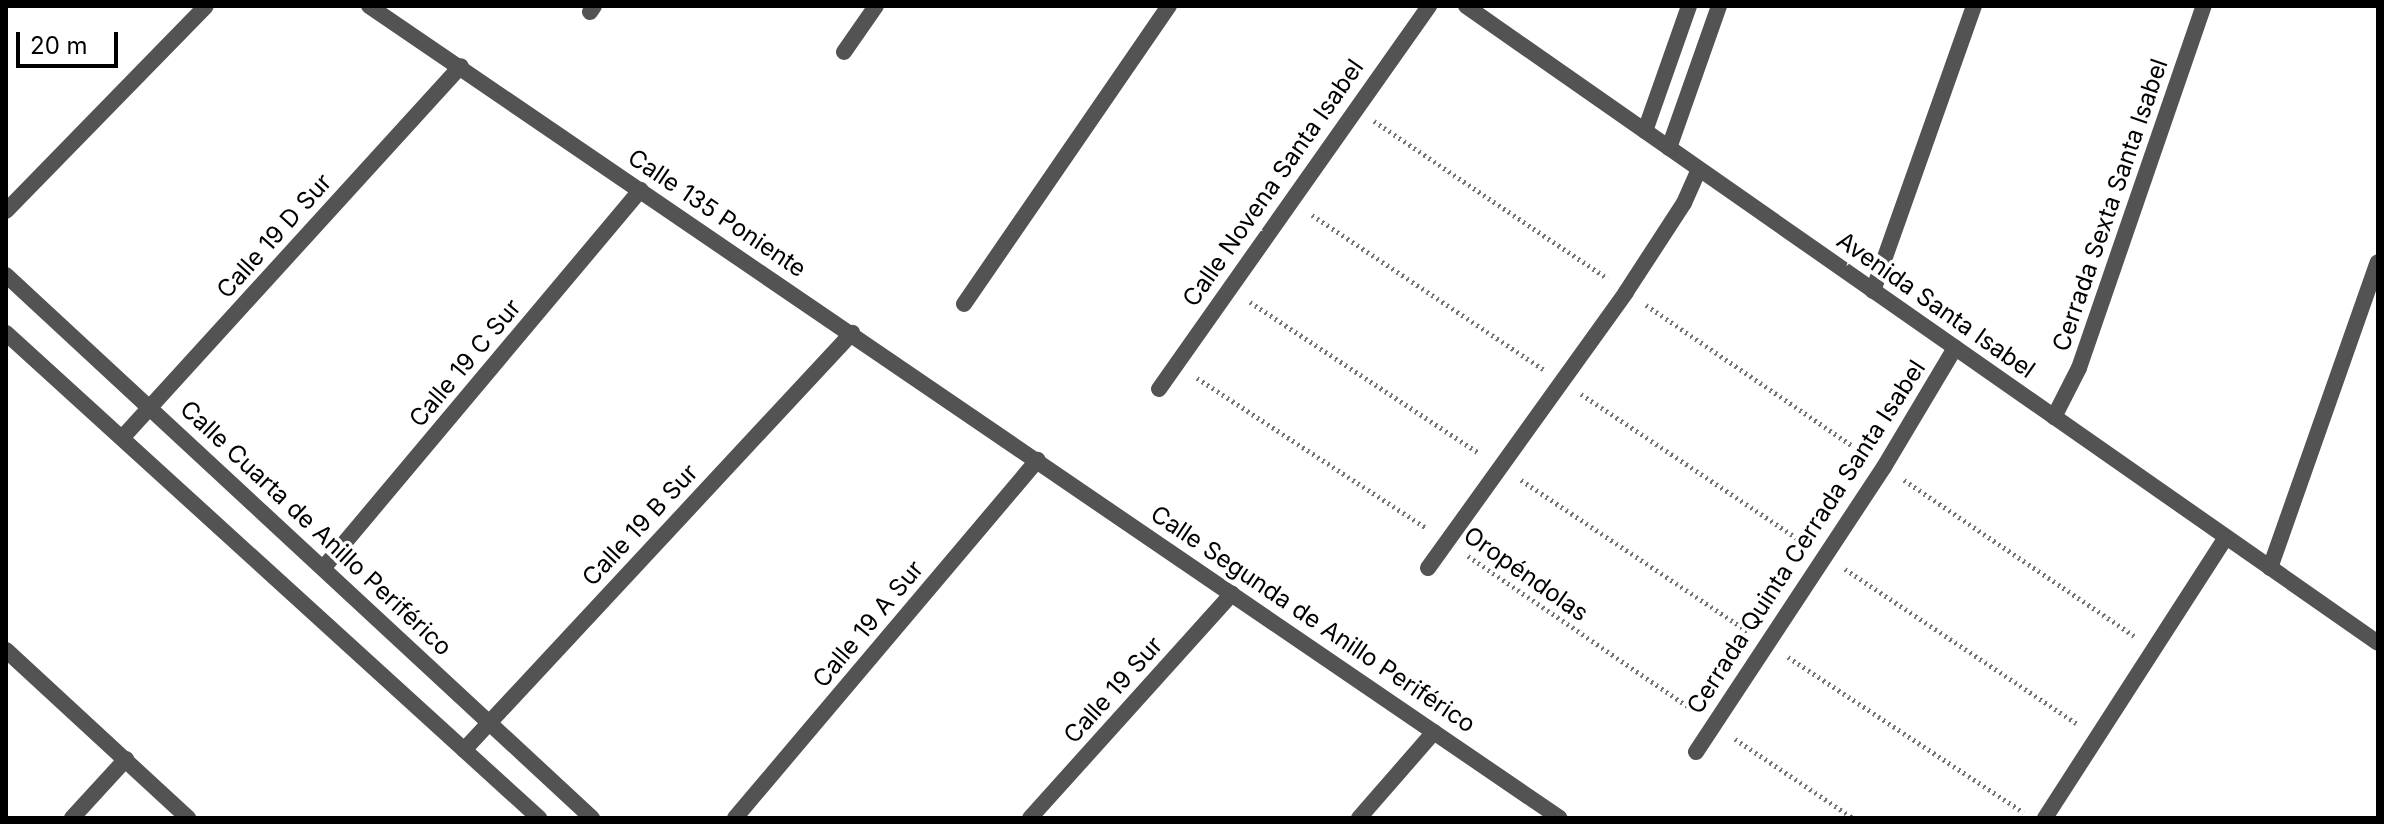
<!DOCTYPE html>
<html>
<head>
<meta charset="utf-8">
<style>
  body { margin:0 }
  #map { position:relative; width:2384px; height:824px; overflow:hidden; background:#fff; font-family:Inter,sans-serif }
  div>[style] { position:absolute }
  .path>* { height:5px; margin-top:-2.5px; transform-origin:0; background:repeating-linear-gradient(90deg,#757575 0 2px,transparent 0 6px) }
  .street>* { height:16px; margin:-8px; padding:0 8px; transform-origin:8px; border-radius:8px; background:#535353 }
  span { translate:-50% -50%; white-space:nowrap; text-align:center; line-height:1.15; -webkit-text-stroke:7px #fff; paint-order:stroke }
  .street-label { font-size:24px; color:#000 }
  .frame { position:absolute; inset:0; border:8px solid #000; pointer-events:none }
  .scale { position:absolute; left:16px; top:32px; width:102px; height:36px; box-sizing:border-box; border:4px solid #000; border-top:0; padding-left:10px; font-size:24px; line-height:28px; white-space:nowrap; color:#000; -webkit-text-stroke:6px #fff; paint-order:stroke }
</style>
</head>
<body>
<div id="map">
  <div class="path">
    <i style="left:1374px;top:121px;width:282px;rotate:34deg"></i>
    <i style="left:1312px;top:215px;width:278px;rotate:33.7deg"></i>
    <i style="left:1250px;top:302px;width:274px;rotate:33.4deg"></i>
    <i style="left:1646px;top:305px;width:266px;rotate:34.3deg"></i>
    <i style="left:1197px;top:378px;width:274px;rotate:33.2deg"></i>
    <i style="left:1581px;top:394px;width:270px;rotate:33.7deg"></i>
    <i style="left:1521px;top:480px;width:274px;rotate:33.7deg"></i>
    <i style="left:1904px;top:480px;width:278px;rotate:34.1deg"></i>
    <i style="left:1468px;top:556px;width:274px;rotate:34.4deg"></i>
    <i style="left:1845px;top:569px;width:278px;rotate:33.7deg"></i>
    <i style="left:1788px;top:657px;width:282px;rotate:33.4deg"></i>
    <i style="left:1735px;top:739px;width:142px;rotate:33.8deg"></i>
  </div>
  <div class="street">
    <i style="left:369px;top:6px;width:1441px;rotate:34.29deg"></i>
    <i style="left:1466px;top:6px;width:1112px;rotate:34.93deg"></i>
    <i style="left:590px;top:12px;width:7px;rotate:-56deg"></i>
    <i style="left:844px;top:52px;width:56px;rotate:-55.2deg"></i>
    <i style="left:1645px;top:131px;width:133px;rotate:-70.6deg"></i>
    <i style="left:1669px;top:148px;width:151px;rotate:-70.6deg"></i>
    <i style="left:6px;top:211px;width:286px;rotate:-45.7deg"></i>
    <i style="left:6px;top:275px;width:799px;rotate:42.82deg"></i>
    <i style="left:1873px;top:291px;width:302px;rotate:-70.5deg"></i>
    <i style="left:964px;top:304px;width:362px;rotate:-55.5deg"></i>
    <i style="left:6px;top:333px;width:721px;rotate:42.3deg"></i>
    <i style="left:1159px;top:389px;width:469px;rotate:-54.8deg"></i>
    <i style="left:2054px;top:417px;width:55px;rotate:-63deg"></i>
    <i style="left:2079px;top:368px;width:383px;rotate:-71deg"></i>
    <i style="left:122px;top:438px;width:503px;rotate:-47.66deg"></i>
    <i style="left:325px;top:566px;width:491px;rotate:-50deg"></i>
    <i style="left:1428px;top:568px;width:340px;rotate:-54.3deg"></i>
    <i style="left:1626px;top:292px;width:106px;rotate:-56.9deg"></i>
    <i style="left:1684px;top:203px;width:36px;rotate:-66deg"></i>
    <i style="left:2270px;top:568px;width:324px;rotate:-70.6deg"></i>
    <i style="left:6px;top:650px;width:248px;rotate:42.7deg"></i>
    <i style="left:464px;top:750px;width:570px;rotate:-47.06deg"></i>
    <i style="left:1696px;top:752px;width:341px;rotate:-56.6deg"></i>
    <i style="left:1884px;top:467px;width:139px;rotate:-59.2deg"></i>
    <i style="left:72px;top:818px;width:80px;rotate:-47.5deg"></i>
    <i style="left:735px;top:818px;width:469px;rotate:-49.8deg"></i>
    <i style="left:1030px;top:818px;width:302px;rotate:-48deg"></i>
    <i style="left:1359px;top:818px;width:114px;rotate:-48.9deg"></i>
    <i style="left:2045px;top:818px;width:334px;rotate:-57.2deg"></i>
  </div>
  <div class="street-label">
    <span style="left:1273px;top:183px;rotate:-55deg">Calle Novena Santa Isabel</span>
    <span style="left:2110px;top:205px;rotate:-71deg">Cerrada Sexta Santa Isabel</span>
    <span style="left:717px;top:213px;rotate:34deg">Calle 135 Poniente</span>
    <span style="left:274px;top:236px;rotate:-48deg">Calle 19 D Sur</span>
    <span style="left:1936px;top:305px;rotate:35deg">Avenida Santa Isabel</span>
    <span style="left:465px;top:363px;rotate:-50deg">Calle 19 C Sur</span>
    <span style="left:640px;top:525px;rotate:-47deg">Calle 19 B Sur</span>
    <span style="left:316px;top:528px;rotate:43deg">Calle Cuarta de Anillo Periférico</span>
    <span style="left:1806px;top:537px;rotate:-57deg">Cerrada Quinta Cerrada Santa Isabel</span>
    <span style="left:1526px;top:574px;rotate:35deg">Oropéndolas</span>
    <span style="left:1313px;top:619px;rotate:34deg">Calle Segunda de Anillo Periférico</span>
    <span style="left:868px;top:624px;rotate:-50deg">Calle 19 A Sur</span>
    <span style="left:1113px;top:690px;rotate:-48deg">Calle 19 Sur</span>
  </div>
  <div class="frame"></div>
  <div class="scale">20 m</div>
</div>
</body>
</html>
